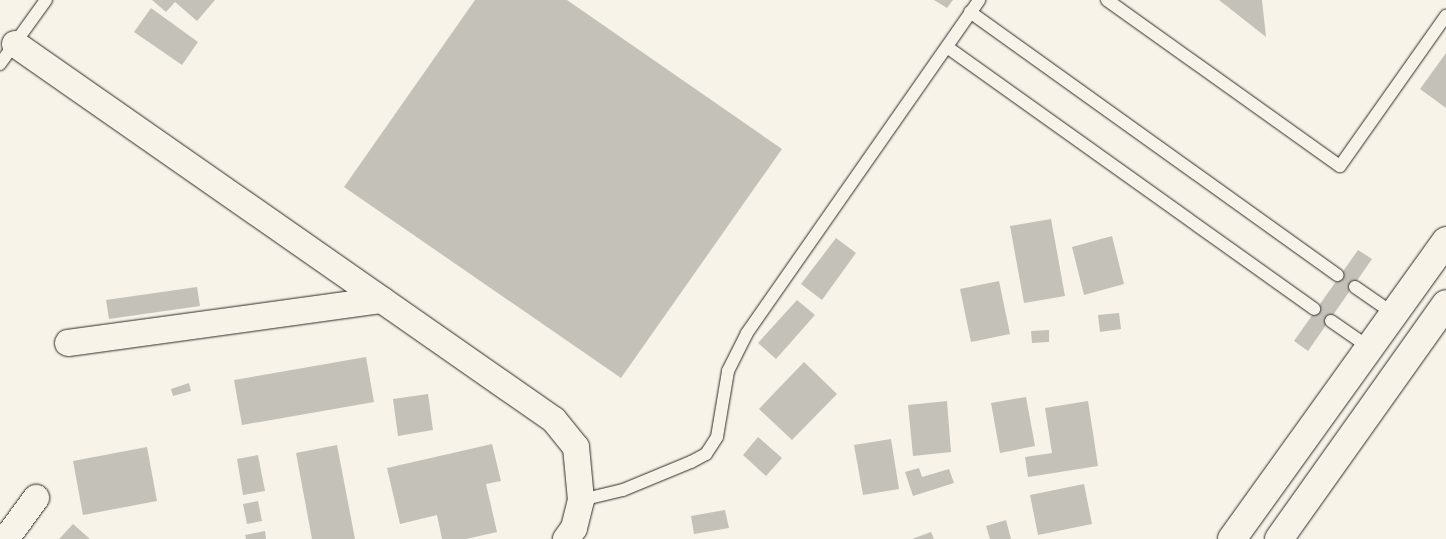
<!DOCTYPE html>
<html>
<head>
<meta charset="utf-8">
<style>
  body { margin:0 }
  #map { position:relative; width:1446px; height:539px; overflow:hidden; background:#f7f3e8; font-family:Sriracha,sans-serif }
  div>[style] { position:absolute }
  .building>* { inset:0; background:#c4c1b9 }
  .roads { filter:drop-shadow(0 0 1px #2b2b2b) drop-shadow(0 0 1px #2b2b2b) }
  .lane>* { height:12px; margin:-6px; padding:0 6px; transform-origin:6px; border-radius:6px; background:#f7f3e8 }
  .street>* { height:26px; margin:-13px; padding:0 13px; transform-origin:13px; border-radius:13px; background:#f7f3e8 }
  .secondary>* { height:28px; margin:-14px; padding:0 14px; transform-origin:14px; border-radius:14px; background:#f7f3e8 }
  span { translate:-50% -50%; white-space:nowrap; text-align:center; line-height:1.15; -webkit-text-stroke:5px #f7f3e8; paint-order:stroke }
</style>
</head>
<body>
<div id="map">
  <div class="building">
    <i style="clip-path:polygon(152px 0,215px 0,197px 21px,175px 2px,166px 12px)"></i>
    <i style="clip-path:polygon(475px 0,567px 0,782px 149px,621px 378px,344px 187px)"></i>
    <i style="clip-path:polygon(934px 0,953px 0,947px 8px)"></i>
    <i style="clip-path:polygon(1219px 0,1262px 0,1266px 37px)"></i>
    <i style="clip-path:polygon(151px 8px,198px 42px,182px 65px,134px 32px)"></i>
    <i style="clip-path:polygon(1446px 53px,1446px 108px,1420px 89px)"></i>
    <i style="clip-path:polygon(1051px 219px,1065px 296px,1024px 303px,1010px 226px)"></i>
    <i style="clip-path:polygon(1112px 236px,1124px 284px,1084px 295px,1072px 247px)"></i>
    <i style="clip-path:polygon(836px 238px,856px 253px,822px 300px,801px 284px)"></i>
    <i style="clip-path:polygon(1358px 250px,1372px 259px,1308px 351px,1294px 341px)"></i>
    <i style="clip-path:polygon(999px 281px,1010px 334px,971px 342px,960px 289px)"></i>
    <i style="clip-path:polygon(197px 287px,200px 306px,109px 319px,106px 300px)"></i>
    <i style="clip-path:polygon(797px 300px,815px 315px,776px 359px,758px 343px)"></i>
    <i style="clip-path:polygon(1119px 313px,1121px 329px,1100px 332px,1098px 315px)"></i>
    <i style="clip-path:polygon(1049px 330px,1049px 342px,1032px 343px,1031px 331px)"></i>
    <i style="clip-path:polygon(366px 357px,374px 402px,242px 425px,234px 380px)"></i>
    <i style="clip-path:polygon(804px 362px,837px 394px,792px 440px,759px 409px)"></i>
    <i style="clip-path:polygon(189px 383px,191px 391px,173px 396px,171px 389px)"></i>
    <i style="clip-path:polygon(428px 394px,433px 430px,398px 436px,393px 399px)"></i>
    <i style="clip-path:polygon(1026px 397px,1035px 446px,1000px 453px,991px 403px)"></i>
    <i style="clip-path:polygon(947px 401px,951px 452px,913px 456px,908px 405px)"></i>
    <i style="clip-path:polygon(1088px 401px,1098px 466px,1028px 477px,1025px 457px,1052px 453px,1045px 408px)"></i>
    <i style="clip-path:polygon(758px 437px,782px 458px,766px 476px,743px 455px)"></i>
    <i style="clip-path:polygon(891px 439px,899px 489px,863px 495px,854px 445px)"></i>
    <i style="clip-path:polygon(492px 444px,501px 481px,486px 484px,497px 532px,466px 539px,442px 539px,437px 515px,400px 524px,387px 468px)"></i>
    <i style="clip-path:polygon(337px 445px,355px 539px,312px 539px,296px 453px)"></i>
    <i style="clip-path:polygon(147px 447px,157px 501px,83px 515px,73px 461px)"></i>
    <i style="clip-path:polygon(258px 455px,265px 491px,243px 495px,237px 459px)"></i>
    <i style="clip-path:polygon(919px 468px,922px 477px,949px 469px,954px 483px,913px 496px,905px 472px)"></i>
    <i style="clip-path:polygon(1084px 484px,1092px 524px,1038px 535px,1030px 495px)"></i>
    <i style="clip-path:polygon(258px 501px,262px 521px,247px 524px,243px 504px)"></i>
    <i style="clip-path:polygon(725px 510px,729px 528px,694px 534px,691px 516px)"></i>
    <i style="clip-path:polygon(1006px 520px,1011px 539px,990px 539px,986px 526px)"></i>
    <i style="clip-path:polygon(73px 524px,90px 539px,59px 539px)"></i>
    <i style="clip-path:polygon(265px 531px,266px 539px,246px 539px,245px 535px)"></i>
    <i style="clip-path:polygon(931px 532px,934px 539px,912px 539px)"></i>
  </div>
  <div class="roads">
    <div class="lane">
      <i style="left:1107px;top:0;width:286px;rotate:35.5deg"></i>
      <i style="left:1340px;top:166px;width:184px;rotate:-54.8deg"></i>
      <i style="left:970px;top:12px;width:452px;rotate:35.6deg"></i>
      <i style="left:947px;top:47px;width:451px;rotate:35.5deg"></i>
      <i style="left:0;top:64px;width:79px;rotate:-54.3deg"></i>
      <i style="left:1355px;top:287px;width:47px;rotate:34.7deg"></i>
      <i style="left:1331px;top:321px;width:47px;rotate:34.7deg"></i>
      <i style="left:581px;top:500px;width:43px;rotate:-13.4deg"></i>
      <i style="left:623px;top:490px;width:74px;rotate:-22.4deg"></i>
      <i style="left:691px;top:462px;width:17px;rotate:-28deg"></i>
      <i style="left:706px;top:454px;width:20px;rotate:-57deg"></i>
      <i style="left:717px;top:437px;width:67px;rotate:-80.5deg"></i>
      <i style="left:728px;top:371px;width:42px;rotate:-63.4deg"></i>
      <i style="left:747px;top:333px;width:406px;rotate:-55.1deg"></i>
    </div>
    <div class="street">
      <i style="left:15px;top:44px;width:657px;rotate:34.9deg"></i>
      <i style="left:554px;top:420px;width:35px;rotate:51deg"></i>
      <i style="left:576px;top:447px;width:53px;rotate:84.6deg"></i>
      <i style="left:581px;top:500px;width:29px;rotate:104deg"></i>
      <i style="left:574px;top:528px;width:14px;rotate:126deg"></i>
      <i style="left:68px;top:343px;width:317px;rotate:-7.8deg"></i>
      <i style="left:6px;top:539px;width:51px;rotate:-53.8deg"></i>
    </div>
    <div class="secondary">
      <i style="left:1232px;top:539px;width:367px;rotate:-54.3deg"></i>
      <i style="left:1279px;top:539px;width:288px;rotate:-54.6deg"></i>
    </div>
  </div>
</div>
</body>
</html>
